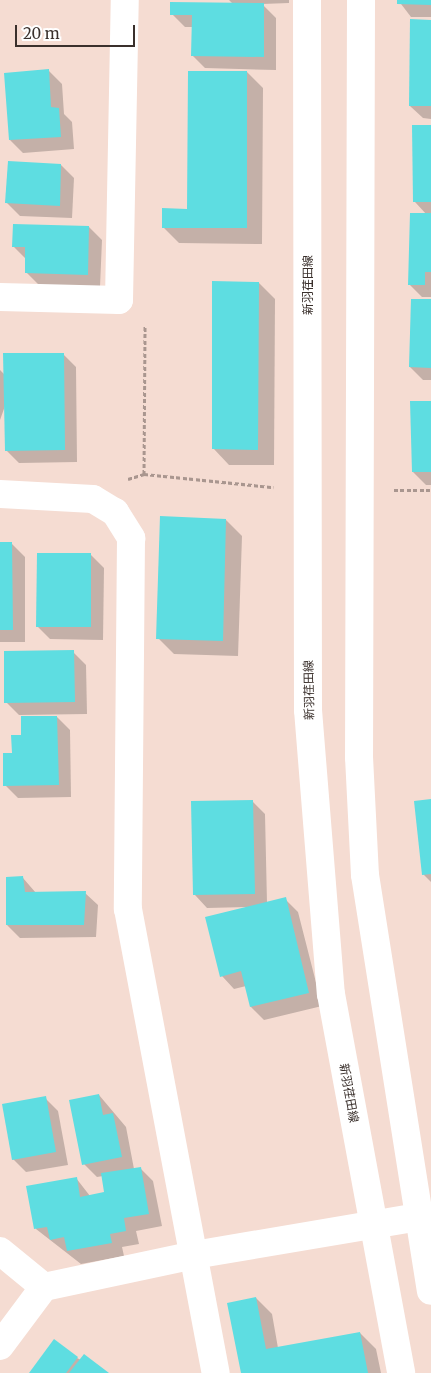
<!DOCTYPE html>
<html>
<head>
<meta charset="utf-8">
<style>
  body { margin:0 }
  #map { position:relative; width:431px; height:1373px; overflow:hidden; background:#f5dcd2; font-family:Merriweather,"Noto Sans JP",serif }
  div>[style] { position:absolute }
  .shadow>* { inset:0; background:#0003 }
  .building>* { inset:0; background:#5edde1 }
  .path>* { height:3px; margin-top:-1.5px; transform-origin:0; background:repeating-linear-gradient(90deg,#a9968f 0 4px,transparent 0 6.5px) }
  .minor>* { height:28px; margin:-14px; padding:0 14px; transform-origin:14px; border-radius:14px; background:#fff }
  .tertiary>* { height:28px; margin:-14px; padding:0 14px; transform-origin:14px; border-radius:14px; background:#fff }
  span { translate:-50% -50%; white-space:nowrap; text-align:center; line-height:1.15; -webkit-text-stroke:4.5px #fff; paint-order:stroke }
  .street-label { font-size:12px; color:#3a302c }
  .scale { position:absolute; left:15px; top:25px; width:120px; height:22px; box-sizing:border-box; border:2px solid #3a302c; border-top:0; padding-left:6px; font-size:15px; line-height:18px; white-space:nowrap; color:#3a302c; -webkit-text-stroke:4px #fff; paint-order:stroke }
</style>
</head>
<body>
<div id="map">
  <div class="shadow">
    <i style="clip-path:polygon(229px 0,289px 0,289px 3px,262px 4px,276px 18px,276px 70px,205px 68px,192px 55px,193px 27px,185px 27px,172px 14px,233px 4px)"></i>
    <i style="clip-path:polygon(398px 0,431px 0,431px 17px,411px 17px)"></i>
    <i style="clip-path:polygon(431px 21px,431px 119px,423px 118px,410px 106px)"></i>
    <i style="clip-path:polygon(49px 71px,62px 84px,64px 114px,72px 122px,74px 149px,23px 153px,10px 140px)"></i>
    <i style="clip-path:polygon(247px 72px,263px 88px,262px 244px,179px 243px,163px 227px,188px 210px)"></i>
    <i style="clip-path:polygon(431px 126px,431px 297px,422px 297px,409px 284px,427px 215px,415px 202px)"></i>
    <i style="clip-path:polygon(61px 165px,74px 178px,72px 218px,20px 216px,7px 203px)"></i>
    <i style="clip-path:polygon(89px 227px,102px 240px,100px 287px,39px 285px,26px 272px,26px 259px,14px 247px)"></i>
    <i style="clip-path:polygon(259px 283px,275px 299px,274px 465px,229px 465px,213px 448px)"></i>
    <i style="clip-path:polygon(431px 300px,431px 380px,423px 380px,410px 367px)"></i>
    <i style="clip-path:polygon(63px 354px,76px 367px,77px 462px,19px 463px,6px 450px,5px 406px,0 420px,0 370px,5px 375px)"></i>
    <i style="clip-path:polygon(431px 402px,431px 485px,426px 485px,413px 472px)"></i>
    <i style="clip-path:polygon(226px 520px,242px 536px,238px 656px,174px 654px,158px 638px)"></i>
    <i style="clip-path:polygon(0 544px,12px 544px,25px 557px,25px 642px,0 642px)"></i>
    <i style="clip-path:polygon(91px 555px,104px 568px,103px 640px,50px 639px,37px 626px)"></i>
    <i style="clip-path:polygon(73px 652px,86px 665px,87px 714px,19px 715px,6px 702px)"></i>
    <i style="clip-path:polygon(57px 717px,70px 730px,71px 797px,18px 798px,5px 785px,13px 754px,23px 736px)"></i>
    <i style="clip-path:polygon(252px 801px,265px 814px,267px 903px,285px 899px,298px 912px,322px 1006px,264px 1020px,251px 1007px,246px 986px,234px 989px,222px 976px,247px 907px,207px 908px,195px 895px)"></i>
    <i style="clip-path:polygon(431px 801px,431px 882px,423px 874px)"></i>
    <i style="clip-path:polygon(23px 878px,36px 893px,85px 893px,98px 905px,96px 937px,20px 938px,7px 925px)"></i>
    <i style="clip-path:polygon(99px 1095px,126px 1127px,134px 1169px,140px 1168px,153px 1181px,162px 1226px,136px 1231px,139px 1244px,122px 1247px,124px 1256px,81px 1264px,36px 1229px,28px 1187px,76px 1178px,90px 1196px,105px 1194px,103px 1176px,97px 1177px,84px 1164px)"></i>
    <i style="clip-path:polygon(45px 1098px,58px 1111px,68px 1165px,26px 1172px,13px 1159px)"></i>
    <i style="clip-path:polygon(256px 1298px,272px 1314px,278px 1348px,360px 1333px,376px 1349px,381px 1373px,242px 1373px)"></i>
    <i style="clip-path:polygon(77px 1358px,107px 1373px,30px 1373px)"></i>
  </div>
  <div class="building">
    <i style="clip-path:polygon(397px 0,431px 0,431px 5px,397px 4px)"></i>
    <i style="clip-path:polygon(170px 2px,264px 3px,264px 57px,191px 56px,192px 15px,170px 15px)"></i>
    <i style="clip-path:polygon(410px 19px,431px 20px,431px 106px,409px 106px)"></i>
    <i style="clip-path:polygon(49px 69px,51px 107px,59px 108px,61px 137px,9px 140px,4px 73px)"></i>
    <i style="clip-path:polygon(188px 71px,247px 71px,247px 228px,162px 228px,162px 208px,187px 209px)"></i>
    <i style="clip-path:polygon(412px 125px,431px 125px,431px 202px,413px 202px)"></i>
    <i style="clip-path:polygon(8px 161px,61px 164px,60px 206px,5px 203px)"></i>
    <i style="clip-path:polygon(410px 213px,431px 213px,431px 272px,425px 272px,425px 285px,408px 285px)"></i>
    <i style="clip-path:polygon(13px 224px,89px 226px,88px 275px,25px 273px,25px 247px,12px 247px)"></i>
    <i style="clip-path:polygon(212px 281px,259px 282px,258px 450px,212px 449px)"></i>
    <i style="clip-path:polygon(411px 299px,431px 299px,431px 368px,409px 367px)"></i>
    <i style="clip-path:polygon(3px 353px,64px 353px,65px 450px,5px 451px)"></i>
    <i style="clip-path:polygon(410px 401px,431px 401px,431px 472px,412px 472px)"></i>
    <i style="clip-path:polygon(160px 516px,226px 519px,223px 641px,156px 639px)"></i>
    <i style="clip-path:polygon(0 542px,12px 542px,13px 630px,0 630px)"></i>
    <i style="clip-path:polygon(37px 553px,91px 553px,91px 627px,36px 627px)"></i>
    <i style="clip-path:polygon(74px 650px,75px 702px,4px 703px,4px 651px)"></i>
    <i style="clip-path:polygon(21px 716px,57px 716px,59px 785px,3px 786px,3px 753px,12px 753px,11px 735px,21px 735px)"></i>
    <i style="clip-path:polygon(431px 799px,431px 874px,422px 875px,414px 801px)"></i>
    <i style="clip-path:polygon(253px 800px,255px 894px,193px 895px,191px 801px)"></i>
    <i style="clip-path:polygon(23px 876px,25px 892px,86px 891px,84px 925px,6px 925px,6px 877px)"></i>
    <i style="clip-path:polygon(286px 897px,309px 993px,250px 1007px,241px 971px,220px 977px,205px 917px)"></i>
    <i style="clip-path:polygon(99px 1094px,103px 1115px,113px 1113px,122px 1157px,82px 1165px,69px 1100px)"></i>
    <i style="clip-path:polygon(46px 1096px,56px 1152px,12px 1160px,2px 1104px)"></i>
    <i style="clip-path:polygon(141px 1167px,149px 1214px,124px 1218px,126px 1231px,110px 1234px,112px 1243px,67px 1251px,64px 1237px,50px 1240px,47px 1227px,34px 1229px,26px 1186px,77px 1177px,80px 1197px,104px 1192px,101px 1173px)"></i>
    <i style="clip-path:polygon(256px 1297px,266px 1349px,360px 1332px,368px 1373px,241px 1373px,227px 1303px)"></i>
    <i style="clip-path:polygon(54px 1339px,78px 1357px,66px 1373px,29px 1373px)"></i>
    <i style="clip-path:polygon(84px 1354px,109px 1373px,69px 1373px)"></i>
  </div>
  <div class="path">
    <i style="left:144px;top:474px;width:149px;rotate:-89.6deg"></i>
    <i style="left:128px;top:479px;width:17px;rotate:-17deg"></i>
    <i style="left:144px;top:474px;width:130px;rotate:5.8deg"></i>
    <i style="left:394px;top:490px;width:37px"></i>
  </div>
  <div class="minor">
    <i style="left:0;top:297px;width:119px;rotate:1.4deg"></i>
    <i style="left:119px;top:300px;width:300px;rotate:-88.9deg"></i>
    <i style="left:0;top:494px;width:93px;rotate:3.1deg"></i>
    <i style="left:93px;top:499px;width:26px;rotate:31deg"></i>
    <i style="left:115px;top:512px;width:31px;rotate:58deg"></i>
    <i style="left:131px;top:538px;width:371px;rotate:90.5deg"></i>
    <i style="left:128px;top:909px;width:472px;rotate:79.3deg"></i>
    <i style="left:0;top:1251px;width:57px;rotate:39.3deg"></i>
  </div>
  <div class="tertiary">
    <i style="left:307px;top:0;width:710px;rotate:89.92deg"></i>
    <i style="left:308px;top:710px;width:285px;rotate:85.4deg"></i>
    <i style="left:331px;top:994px;width:385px;rotate:79.5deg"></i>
    <i style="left:361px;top:0;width:757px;rotate:90.15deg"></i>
    <i style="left:359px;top:757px;width:118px;rotate:87.1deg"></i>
    <i style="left:365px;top:875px;width:421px;rotate:81deg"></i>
    <i style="left:0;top:1346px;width:74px;rotate:-53.3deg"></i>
    <i style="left:44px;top:1287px;width:153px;rotate:-12deg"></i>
    <i style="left:194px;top:1255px;width:227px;rotate:-9.6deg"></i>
  </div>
  <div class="street-label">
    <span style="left:308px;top:285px;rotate:-90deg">新羽荏田線</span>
    <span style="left:309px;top:690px;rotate:-91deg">新羽荏田線</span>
    <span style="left:349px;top:1093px;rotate:80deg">新羽荏田線</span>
  </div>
  <div class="scale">20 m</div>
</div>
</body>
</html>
